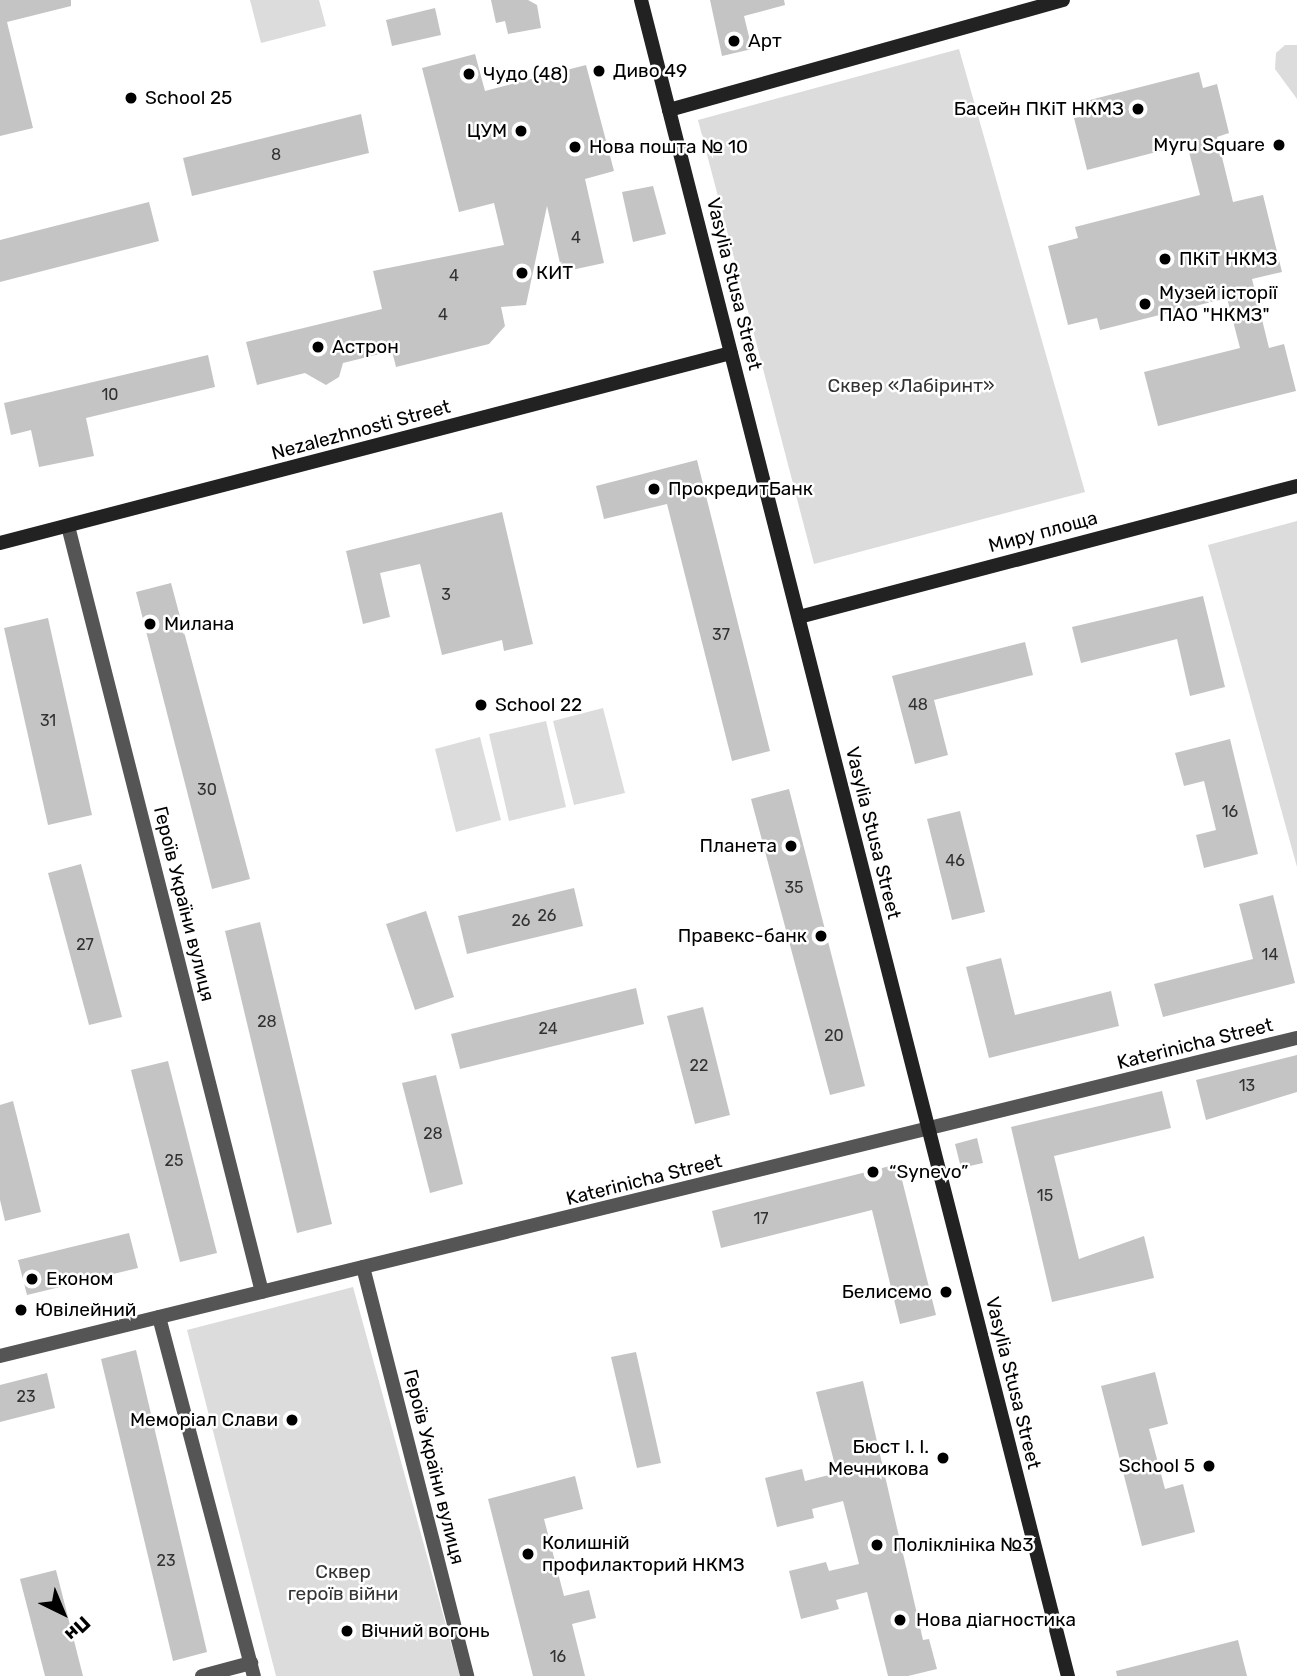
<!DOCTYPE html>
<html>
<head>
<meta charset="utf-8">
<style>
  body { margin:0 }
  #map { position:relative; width:1297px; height:1676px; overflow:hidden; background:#fff; font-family:Rubik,sans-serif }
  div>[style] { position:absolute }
  .green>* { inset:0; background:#dcdcdc }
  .building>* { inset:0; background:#c4c4c4 }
  .street>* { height:14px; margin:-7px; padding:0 7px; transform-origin:7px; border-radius:7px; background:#555 }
  .secondary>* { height:14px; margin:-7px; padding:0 7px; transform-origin:7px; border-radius:7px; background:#222 }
  .dots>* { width:19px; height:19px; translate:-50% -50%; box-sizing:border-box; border:4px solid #fff; border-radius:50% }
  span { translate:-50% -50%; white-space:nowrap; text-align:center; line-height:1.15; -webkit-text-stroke:5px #fff; paint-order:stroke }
  .number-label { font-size:16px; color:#313131 }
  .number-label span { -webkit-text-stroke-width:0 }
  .poi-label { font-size:19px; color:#000 }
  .left { translate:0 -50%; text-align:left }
  .right { translate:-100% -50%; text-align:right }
  .street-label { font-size:19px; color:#000 }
  .park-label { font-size:19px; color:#333 }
  .north { position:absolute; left:28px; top:1578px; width:70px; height:70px; -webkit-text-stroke:5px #fff; paint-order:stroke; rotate:137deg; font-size:19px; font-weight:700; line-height:28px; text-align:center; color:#000 }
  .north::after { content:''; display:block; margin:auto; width:24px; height:32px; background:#000; clip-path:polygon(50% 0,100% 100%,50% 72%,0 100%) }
</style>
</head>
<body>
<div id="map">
  <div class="green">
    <i style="clip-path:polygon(250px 0,319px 0,326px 26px,261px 43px)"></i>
    <i style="clip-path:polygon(1285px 45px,1297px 45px,1297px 99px,1275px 69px,1276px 53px)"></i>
    <i style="clip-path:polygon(959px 49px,1085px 492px,814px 564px,698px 120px)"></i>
    <i style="clip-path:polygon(1297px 521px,1297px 867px,1208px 545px)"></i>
    <i style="clip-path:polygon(603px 708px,625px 793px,574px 805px,553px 721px)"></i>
    <i style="clip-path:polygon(546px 721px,566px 807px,509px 821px,489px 734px)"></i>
    <i style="clip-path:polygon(480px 737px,501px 820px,456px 832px,435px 749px)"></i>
    <i style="clip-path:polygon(353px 1287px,460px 1676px,276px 1676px,187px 1330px)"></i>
  </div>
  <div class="building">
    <i style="clip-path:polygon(0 0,71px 0,71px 6px,7px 22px,33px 128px,0 136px)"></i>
    <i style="clip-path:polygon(491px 0,528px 0,537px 5px,541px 28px,508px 34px,505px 21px,496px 23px)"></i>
    <i style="clip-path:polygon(710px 0,784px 0,785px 5px,744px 16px,752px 49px,722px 56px)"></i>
    <i style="clip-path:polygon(435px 8px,441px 35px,392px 46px,386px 20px)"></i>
    <i style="clip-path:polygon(475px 54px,485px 91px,586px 65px,614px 171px,585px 179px,604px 263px,562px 272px,547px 206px,526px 305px,501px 307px,505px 326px,489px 344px,396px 367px,392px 351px,343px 363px,339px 377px,326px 385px,305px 373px,257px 385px,246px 342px,382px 309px,373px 271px,504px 245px,494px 203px,459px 212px,422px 68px)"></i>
    <i style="clip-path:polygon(1199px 72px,1203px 88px,1217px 84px,1229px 133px,1217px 137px,1233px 202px,1263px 195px,1282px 272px,1252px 279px,1269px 348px,1284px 344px,1296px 391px,1158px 426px,1144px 372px,1240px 348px,1227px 298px,1100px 330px,1097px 318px,1068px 325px,1048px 246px,1078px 238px,1075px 227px,1200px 195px,1187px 144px,1087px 170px,1074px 118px,1086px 116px,1082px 102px)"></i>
    <i style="clip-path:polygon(361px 114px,369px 153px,192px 196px,183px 158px)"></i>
    <i style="clip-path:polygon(653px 186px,666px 234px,633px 242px,622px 192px)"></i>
    <i style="clip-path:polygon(149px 202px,159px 241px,0 282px,0 240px)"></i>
    <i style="clip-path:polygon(208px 355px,215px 387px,86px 418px,94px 456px,39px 467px,31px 430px,11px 435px,4px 403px)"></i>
    <i style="clip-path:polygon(697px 460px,770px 751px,732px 761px,667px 504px,604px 519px,596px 486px)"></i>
    <i style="clip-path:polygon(502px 512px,533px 644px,504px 651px,502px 640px,442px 655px,420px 564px,380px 573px,390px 617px,363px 624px,346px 551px)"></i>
    <i style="clip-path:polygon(171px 583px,250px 879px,212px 889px,136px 592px)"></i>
    <i style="clip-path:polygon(1203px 596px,1225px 687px,1190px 696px,1177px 639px,1081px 663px,1072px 627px)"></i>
    <i style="clip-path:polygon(48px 618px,92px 815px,48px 825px,4px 628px)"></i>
    <i style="clip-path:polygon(1025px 642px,1033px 675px,934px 700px,948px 755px,915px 764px,892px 676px)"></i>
    <i style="clip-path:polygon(1230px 739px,1258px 854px,1204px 868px,1196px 835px,1216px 830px,1204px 781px,1184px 786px,1175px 753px)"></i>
    <i style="clip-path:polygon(789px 789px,865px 1086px,830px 1095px,751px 799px)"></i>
    <i style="clip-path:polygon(960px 811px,985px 912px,952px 920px,927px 819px)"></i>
    <i style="clip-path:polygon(81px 864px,122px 1017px,89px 1025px,48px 873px)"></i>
    <i style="clip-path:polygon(574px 888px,583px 926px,467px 954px,458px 916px)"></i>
    <i style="clip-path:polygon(1273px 895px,1295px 983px,1163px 1017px,1154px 984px,1253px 959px,1239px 904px)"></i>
    <i style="clip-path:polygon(426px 911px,454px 997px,415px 1010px,386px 924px)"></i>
    <i style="clip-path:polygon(260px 922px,332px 1224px,297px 1233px,225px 931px)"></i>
    <i style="clip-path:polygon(1001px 958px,1015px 1015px,1111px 991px,1119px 1026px,989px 1058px,966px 967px)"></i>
    <i style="clip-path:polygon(636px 988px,644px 1024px,460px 1069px,451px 1034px)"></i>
    <i style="clip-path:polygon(703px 1007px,730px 1115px,695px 1124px,667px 1016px)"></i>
    <i style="clip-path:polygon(1297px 1055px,1297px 1092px,1206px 1120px,1196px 1080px)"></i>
    <i style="clip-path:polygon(168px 1061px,217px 1253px,180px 1262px,131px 1070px)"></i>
    <i style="clip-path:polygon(436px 1075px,463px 1184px,430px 1193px,402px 1083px)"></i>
    <i style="clip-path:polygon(1162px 1091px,1171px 1128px,1054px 1156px,1079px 1259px,1144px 1236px,1154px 1278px,1052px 1302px,1011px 1127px)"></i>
    <i style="clip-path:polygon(13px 1101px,41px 1212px,5px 1221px,0 1200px,0 1105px)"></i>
    <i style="clip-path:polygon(977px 1138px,983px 1163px,961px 1168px,955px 1144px)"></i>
    <i style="clip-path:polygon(898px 1164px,936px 1315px,900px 1324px,872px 1210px,721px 1248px,712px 1211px)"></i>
    <i style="clip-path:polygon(129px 1233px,138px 1268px,27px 1295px,18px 1260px)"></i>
    <i style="clip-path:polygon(136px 1350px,207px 1652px,173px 1661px,101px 1359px)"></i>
    <i style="clip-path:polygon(636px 1352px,661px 1463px,637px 1468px,611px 1357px)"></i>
    <i style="clip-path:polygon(1155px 1372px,1168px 1424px,1149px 1429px,1165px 1489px,1183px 1484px,1195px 1532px,1142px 1546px,1101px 1386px)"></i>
    <i style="clip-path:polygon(47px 1373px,55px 1408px,0 1422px,0 1385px)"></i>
    <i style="clip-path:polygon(863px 1381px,923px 1640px,929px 1639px,937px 1669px,908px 1676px,888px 1676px,867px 1592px,836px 1600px,839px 1609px,801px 1619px,789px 1571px,826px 1562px,829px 1571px,859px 1564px,843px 1501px,812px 1509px,814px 1518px,777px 1527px,765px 1478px,802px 1469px,805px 1481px,837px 1473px,816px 1392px)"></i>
    <i style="clip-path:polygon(575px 1476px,583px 1509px,544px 1519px,564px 1596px,589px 1590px,596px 1618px,572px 1624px,585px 1676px,533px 1676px,488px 1499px)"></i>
    <i style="clip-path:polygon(56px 1570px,83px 1676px,45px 1676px,20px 1579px)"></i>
    <i style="clip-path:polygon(1238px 1640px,1247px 1676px,1117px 1676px,1116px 1671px)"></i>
  </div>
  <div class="street">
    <i style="left:68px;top:526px;width:790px;rotate:75.79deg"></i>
    <i style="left:363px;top:1267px;width:422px;rotate:75.7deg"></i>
    <i style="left:159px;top:1317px;width:371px;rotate:75.2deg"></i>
    <i style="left:0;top:1356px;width:1335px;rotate:-13.78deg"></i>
    <i style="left:202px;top:1676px;width:51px;rotate:-14.9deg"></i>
  </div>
  <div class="secondary">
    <i style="left:641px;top:0;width:1730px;rotate:75.71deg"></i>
    <i style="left:669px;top:110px;width:409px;rotate:-15.6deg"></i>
    <i style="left:0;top:543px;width:755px;rotate:-14.57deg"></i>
    <i style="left:799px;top:617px;width:515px;rotate:-14.74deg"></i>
  </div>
  <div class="dots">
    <i style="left:734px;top:41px;background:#000"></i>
    <i style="left:599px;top:71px;background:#000"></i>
    <i style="left:469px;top:74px;background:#000"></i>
    <i style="left:131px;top:98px;background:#000"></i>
    <i style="left:1138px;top:109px;background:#000"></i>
    <i style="left:521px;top:131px;background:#000"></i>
    <i style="left:1279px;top:145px;background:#000"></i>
    <i style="left:575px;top:147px;background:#000"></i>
    <i style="left:1165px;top:259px;background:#000"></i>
    <i style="left:522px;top:273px;background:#000"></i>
    <i style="left:1145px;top:304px;background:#000"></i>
    <i style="left:318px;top:347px;background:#000"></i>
    <i style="left:654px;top:489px;background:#000"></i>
    <i style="left:150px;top:624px;background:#000"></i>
    <i style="left:481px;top:705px;background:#000"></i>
    <i style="left:791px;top:846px;background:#000"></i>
    <i style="left:821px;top:936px;background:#000"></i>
    <i style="left:873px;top:1172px;background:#000"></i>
    <i style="left:32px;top:1279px;background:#000"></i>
    <i style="left:946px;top:1292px;background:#000"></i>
    <i style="left:21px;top:1310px;background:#000"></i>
    <i style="left:292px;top:1420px;background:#000"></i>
    <i style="left:943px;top:1458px;background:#000"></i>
    <i style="left:1209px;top:1466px;background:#000"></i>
    <i style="left:877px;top:1545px;background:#000"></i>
    <i style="left:528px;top:1554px;background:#000"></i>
    <i style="left:900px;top:1620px;background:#000"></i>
    <i style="left:347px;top:1631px;background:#000"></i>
  </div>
  <div class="number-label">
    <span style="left:276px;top:155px">8</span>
    <span style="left:576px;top:238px">4</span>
    <span style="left:454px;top:276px">4</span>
    <span style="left:443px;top:315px">4</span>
    <span style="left:110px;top:395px">10</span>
    <span style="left:446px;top:595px">3</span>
    <span style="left:721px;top:635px">37</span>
    <span style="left:918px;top:705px">48</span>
    <span style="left:48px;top:721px">31</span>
    <span style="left:207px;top:790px">30</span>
    <span style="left:1230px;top:812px">16</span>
    <span style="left:955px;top:861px">46</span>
    <span style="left:794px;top:888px">35</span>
    <span style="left:547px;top:916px">26</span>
    <span style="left:521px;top:921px">26</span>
    <span style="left:85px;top:945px">27</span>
    <span style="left:1270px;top:955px">14</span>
    <span style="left:267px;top:1022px">28</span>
    <span style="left:548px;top:1029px">24</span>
    <span style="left:834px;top:1036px">20</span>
    <span style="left:699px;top:1066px">22</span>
    <span style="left:1247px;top:1086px">13</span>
    <span style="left:433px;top:1134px">28</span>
    <span style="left:174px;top:1161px">25</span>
    <span style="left:1045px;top:1196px">15</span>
    <span style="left:761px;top:1219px">17</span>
    <span style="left:26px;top:1397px">23</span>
    <span style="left:166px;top:1561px">23</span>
    <span style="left:558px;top:1657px">16</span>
  </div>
  <div class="poi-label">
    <span class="left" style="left:748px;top:41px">Арт</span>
    <span class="left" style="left:613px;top:71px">Диво 49</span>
    <span class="left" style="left:483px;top:74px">Чудо (48)</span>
    <span class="left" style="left:145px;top:98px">School 25</span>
    <span class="right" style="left:1124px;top:109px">Басейн ПКіТ НКМЗ</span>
    <span class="right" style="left:507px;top:131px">ЦУМ</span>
    <span class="right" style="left:1265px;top:145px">Myru Square</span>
    <span class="left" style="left:589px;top:147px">Нова пошта № 10</span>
    <span class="left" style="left:1179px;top:259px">ПКіТ НКМЗ</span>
    <span class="left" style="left:536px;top:273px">КИТ</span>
    <span class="left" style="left:1159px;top:304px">Музей історії<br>ПАО "НКМЗ"</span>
    <span class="left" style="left:332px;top:347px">Астрон</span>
    <span class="left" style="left:668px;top:489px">ПрокредитБанк</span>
    <span class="left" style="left:164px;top:624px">Милана</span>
    <span class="left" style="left:495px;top:705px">School 22</span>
    <span class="right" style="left:777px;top:846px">Планета</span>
    <span class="right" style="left:807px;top:936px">Правекс-банк</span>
    <span class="left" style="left:889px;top:1172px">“Synevo”</span>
    <span class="left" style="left:46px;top:1279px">Економ</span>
    <span class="right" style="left:932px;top:1292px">Белисемо</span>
    <span class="left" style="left:35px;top:1310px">Ювілейний</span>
    <span class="right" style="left:278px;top:1420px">Меморіал Слави</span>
    <span class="right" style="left:929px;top:1458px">Бюст І. І.<br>Мечникова</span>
    <span class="right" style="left:1195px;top:1466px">School 5</span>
    <span class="left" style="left:542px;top:1554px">Колишній<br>профилакторий НКМЗ</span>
    <span class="left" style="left:893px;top:1545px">Поліклініка №3</span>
    <span class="left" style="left:916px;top:1620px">Нова діагностика</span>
    <span class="left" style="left:361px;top:1631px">Вічний вогонь</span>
  </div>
  <div class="street-label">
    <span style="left:734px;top:284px;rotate:76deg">Vasylia Stusa Street</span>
    <span style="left:361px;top:430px;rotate:-15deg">Nezalezhnosti Street</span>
    <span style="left:1043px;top:532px;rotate:-15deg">Миру площа</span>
    <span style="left:873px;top:833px;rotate:76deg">Vasylia Stusa Street</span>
    <span style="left:184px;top:904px;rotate:76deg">Героїв України вулиця</span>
    <span style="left:1195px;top:1044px;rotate:-14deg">Katerinicha Street</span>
    <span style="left:644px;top:1180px;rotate:-14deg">Katerinicha Street</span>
    <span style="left:1013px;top:1383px;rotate:76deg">Vasylia Stusa Street</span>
    <span style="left:434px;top:1467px;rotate:76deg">Героїв України вулиця</span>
  </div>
  <div class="park-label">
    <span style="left:911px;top:386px">Сквер «Лабіринт»</span>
    <span style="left:343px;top:1583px">Сквер<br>героїв війни</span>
  </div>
  <div class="north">Пн</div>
</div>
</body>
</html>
